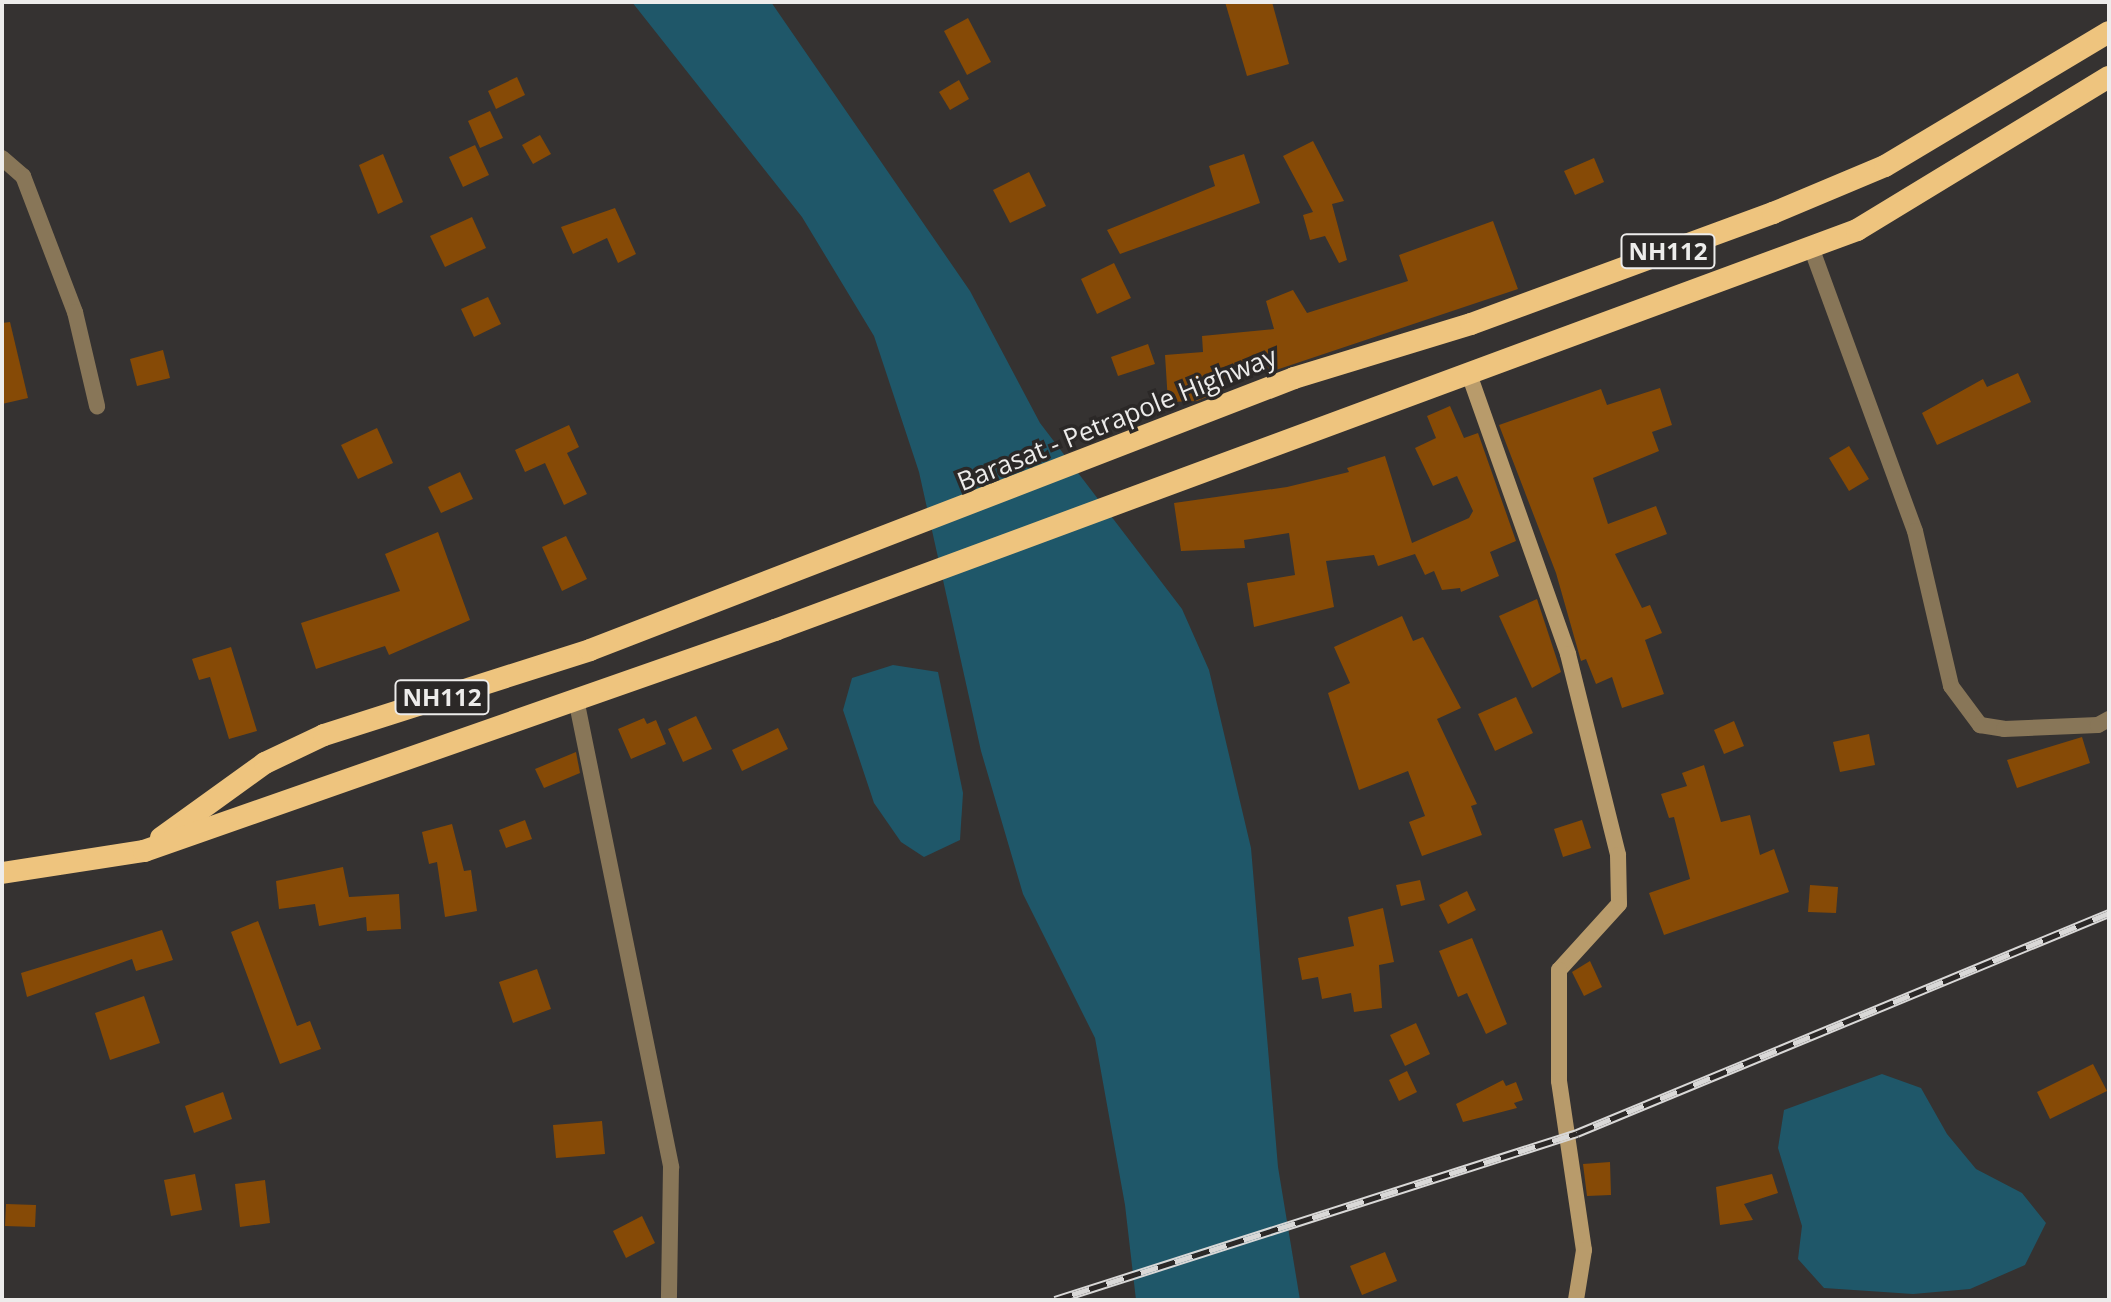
<!DOCTYPE html>
<html>
<head>
<meta charset="utf-8">
<style>
  body { margin:0 }
  #map { position:relative; width:2111px; height:1302px; overflow:hidden; background:#353231; font-family:"Open Sans",sans-serif }
  div>[style] { position:absolute }
  .water>* { inset:0; background:#1f5769 }
  .building>* { inset:0; background:#864a06 }
  .minor>* { height:16px; margin:-8px; padding:0 8px; transform-origin:8px; border-radius:8px; background:#887658 }
  .secondary>* { height:16px; margin:-8px; padding:0 8px; transform-origin:8px; border-radius:8px; background:#b89b6b }
  .trunk>* { height:22px; margin:-11px; padding:0 11px; transform-origin:11px; border-radius:11px; background:#eec47e }
  .rail>* { height:9px; margin-top:-4.5px; transform-origin:0; background:repeating-linear-gradient(90deg,#2b2827 0 18px,#d9d8d7 0 36px); box-sizing:border-box; border-block:2px solid #d9d8d7 }
  span { translate:-50% -50%; white-space:nowrap; text-align:center; line-height:1.15; -webkit-text-stroke:7px #2b2827; paint-order:stroke }
  .shield-label span { padding:2px 6px; background:#2b2827; border:2px solid; border-radius:6px; -webkit-text-stroke-width:0 }
  .shield-label { font-size:24px; color:#edeceb; font-weight:700 }
  .street-label { font-size:26px; color:#edeceb }
  .frame { position:absolute; inset:0; border:4px solid #edeceb; pointer-events:none }
</style>
</head>
<body>
<div id="map">
  <div class="water">
    <i style="clip-path:polygon(632px 2px,771px 2px,970px 291px,1040px 423px,1182px 609px,1209px 670px,1251px 848px,1278px 1167px,1300px 1300px,1136px 1300px,1125px 1205px,1095px 1038px,1023px 894px,981px 751px,919px 472px,874px 336px,802px 217px)"></i>
    <i style="clip-path:polygon(893px 665px,938px 672px,963px 793px,960px 840px,924px 857px,901px 842px,874px 803px,843px 710px,852px 678px)"></i>
    <i style="clip-path:polygon(1882px 1074px,1921px 1088px,1947px 1134px,1976px 1169px,2022px 1193px,2046px 1223px,2025px 1265px,1970px 1289px,1913px 1294px,1824px 1288px,1798px 1259px,1802px 1226px,1778px 1148px,1784px 1110px)"></i>
  </div>
  <div class="building">
    <i style="clip-path:polygon(1225px 2px,1272px 2px,1289px 64px,1247px 76px)"></i>
    <i style="clip-path:polygon(968px 18px,991px 62px,967px 75px,944px 31px)"></i>
    <i style="clip-path:polygon(517px 77px,525px 95px,496px 109px,488px 91px)"></i>
    <i style="clip-path:polygon(959px 80px,969px 99px,950px 110px,939px 92px)"></i>
    <i style="clip-path:polygon(490px 111px,503px 138px,480px 148px,468px 121px)"></i>
    <i style="clip-path:polygon(540px 135px,551px 154px,533px 164px,522px 145px)"></i>
    <i style="clip-path:polygon(1313px 141px,1344px 201px,1332px 204px,1347px 260px,1339px 263px,1325px 236px,1310px 240px,1303px 215px,1313px 212px,1283px 156px)"></i>
    <i style="clip-path:polygon(475px 145px,489px 175px,463px 187px,449px 157px)"></i>
    <i style="clip-path:polygon(383px 154px,403px 202px,378px 214px,359px 165px)"></i>
    <i style="clip-path:polygon(1244px 154px,1260px 203px,1120px 254px,1107px 230px,1215px 186px,1209px 166px)"></i>
    <i style="clip-path:polygon(1594px 158px,1604px 182px,1575px 195px,1564px 171px)"></i>
    <i style="clip-path:polygon(1029px 172px,1046px 206px,1010px 223px,993px 190px)"></i>
    <i style="clip-path:polygon(615px 208px,636px 254px,618px 263px,607px 238px,573px 254px,561px 227px)"></i>
    <i style="clip-path:polygon(472px 217px,486px 248px,445px 267px,430px 236px)"></i>
    <i style="clip-path:polygon(1493px 221px,1518px 289px,1270px 372px,1226px 375px,1224px 390px,1197px 401px,1168px 402px,1165px 355px,1203px 352px,1202px 336px,1274px 329px,1266px 301px,1293px 290px,1307px 313px,1408px 281px,1399px 255px)"></i>
    <i style="clip-path:polygon(1114px 263px,1131px 298px,1097px 314px,1081px 279px)"></i>
    <i style="clip-path:polygon(488px 297px,501px 324px,474px 337px,461px 309px)"></i>
    <i style="clip-path:polygon(10px 322px,28px 398px,2px 404px,2px 323px)"></i>
    <i style="clip-path:polygon(1148px 344px,1155px 364px,1118px 376px,1111px 357px)"></i>
    <i style="clip-path:polygon(163px 350px,170px 378px,137px 386px,130px 359px)"></i>
    <i style="clip-path:polygon(2018px 373px,2031px 402px,1937px 445px,1922px 413px,1983px 379px,1987px 387px)"></i>
    <i style="clip-path:polygon(1660px 388px,1672px 425px,1652px 432px,1659px 451px,1593px 478px,1608px 524px,1656px 506px,1667px 534px,1615px 554px,1642px 608px,1650px 605px,1662px 633px,1645px 640px,1664px 694px,1622px 708px,1612px 677px,1596px 684px,1586px 659px,1581px 661px,1556px 573px,1499px 425px,1601px 389px,1607px 405px)"></i>
    <i style="clip-path:polygon(1450px 406px,1464px 438px,1478px 433px,1516px 541px,1490px 552px,1499px 576px,1461px 592px,1460px 588px,1442px 590px,1434px 571px,1425px 575px,1415px 554px,1378px 566px,1374px 555px,1326px 561px,1334px 607px,1254px 627px,1247px 583px,1295px 575px,1289px 533px,1244px 540px,1245px 548px,1181px 551px,1174px 503px,1287px 487px,1349px 472px,1347px 468px,1385px 456px,1412px 543px,1469px 518px,1473px 511px,1457px 476px,1433px 486px,1415px 448px,1436px 438px,1427px 416px)"></i>
    <i style="clip-path:polygon(569px 425px,579px 447px,567px 453px,587px 494px,564px 505px,545px 463px,525px 472px,515px 450px)"></i>
    <i style="clip-path:polygon(377px 428px,393px 463px,358px 479px,341px 445px)"></i>
    <i style="clip-path:polygon(1849px 446px,1869px 479px,1849px 491px,1829px 458px)"></i>
    <i style="clip-path:polygon(460px 472px,473px 499px,441px 513px,428px 487px)"></i>
    <i style="clip-path:polygon(438px 532px,470px 620px,389px 655px,385px 646px,316px 669px,301px 623px,400px 591px,385px 554px)"></i>
    <i style="clip-path:polygon(566px 536px,587px 579px,562px 591px,542px 547px)"></i>
    <i style="clip-path:polygon(1537px 599px,1561px 672px,1532px 688px,1499px 616px)"></i>
    <i style="clip-path:polygon(1402px 616px,1413px 641px,1423px 637px,1461px 708px,1437px 719px,1477px 804px,1471px 806px,1482px 835px,1422px 856px,1409px 822px,1425px 816px,1408px 771px,1359px 790px,1328px 693px,1350px 683px,1334px 647px)"></i>
    <i style="clip-path:polygon(231px 647px,257px 731px,229px 739px,210px 677px,199px 680px,192px 659px)"></i>
    <i style="clip-path:polygon(1516px 697px,1533px 733px,1495px 751px,1478px 714px)"></i>
    <i style="clip-path:polygon(696px 716px,712px 749px,683px 762px,668px 729px)"></i>
    <i style="clip-path:polygon(644px 718px,647px 724px,656px 720px,666px 744px,631px 759px,618px 729px)"></i>
    <i style="clip-path:polygon(1734px 721px,1744px 746px,1724px 754px,1714px 730px)"></i>
    <i style="clip-path:polygon(778px 728px,788px 749px,742px 771px,732px 750px)"></i>
    <i style="clip-path:polygon(1869px 734px,1875px 765px,1840px 772px,1833px 742px)"></i>
    <i style="clip-path:polygon(2082px 737px,2090px 763px,2017px 788px,2007px 760px)"></i>
    <i style="clip-path:polygon(576px 752px,580px 773px,544px 788px,535px 769px)"></i>
    <i style="clip-path:polygon(1704px 765px,1721px 822px,1750px 815px,1760px 855px,1774px 849px,1789px 892px,1664px 935px,1649px 893px,1690px 879px,1674px 817px,1669px 818px,1661px 794px,1687px 786px,1682px 773px)"></i>
    <i style="clip-path:polygon(525px 820px,532px 839px,506px 848px,499px 830px)"></i>
    <i style="clip-path:polygon(1582px 820px,1591px 848px,1563px 857px,1554px 829px)"></i>
    <i style="clip-path:polygon(452px 824px,464px 871px,471px 870px,477px 911px,445px 917px,437px 862px,429px 864px,422px 832px)"></i>
    <i style="clip-path:polygon(343px 867px,349px 897px,399px 894px,401px 929px,367px 931px,366px 917px,319px 926px,315px 904px,279px 909px,276px 881px)"></i>
    <i style="clip-path:polygon(1420px 880px,1425px 900px,1401px 906px,1396px 885px)"></i>
    <i style="clip-path:polygon(1810px 885px,1838px 887px,1836px 913px,1808px 912px)"></i>
    <i style="clip-path:polygon(1467px 891px,1476px 910px,1448px 924px,1439px 905px)"></i>
    <i style="clip-path:polygon(1383px 908px,1394px 962px,1379px 965px,1382px 1008px,1354px 1012px,1351px 993px,1322px 999px,1318px 977px,1302px 980px,1298px 958px,1354px 946px,1348px 917px)"></i>
    <i style="clip-path:polygon(258px 921px,297px 1026px,310px 1021px,321px 1049px,280px 1064px,231px 932px)"></i>
    <i style="clip-path:polygon(162px 930px,173px 960px,136px 971px,132px 959px,27px 997px,21px 973px)"></i>
    <i style="clip-path:polygon(1472px 938px,1507px 1024px,1486px 1034px,1467px 993px,1458px 997px,1439px 951px)"></i>
    <i style="clip-path:polygon(1590px 961px,1602px 987px,1584px 996px,1572px 972px)"></i>
    <i style="clip-path:polygon(537px 969px,551px 1009px,513px 1023px,499px 982px)"></i>
    <i style="clip-path:polygon(144px 996px,160px 1043px,110px 1060px,95px 1013px)"></i>
    <i style="clip-path:polygon(1416px 1023px,1430px 1054px,1405px 1066px,1390px 1035px)"></i>
    <i style="clip-path:polygon(2093px 1064px,2107px 1091px,2050px 1119px,2037px 1092px)"></i>
    <i style="clip-path:polygon(1407px 1071px,1417px 1092px,1399px 1101px,1389px 1080px)"></i>
    <i style="clip-path:polygon(1503px 1080px,1506px 1086px,1516px 1082px,1523px 1100px,1514px 1103px,1517px 1108px,1463px 1122px,1456px 1104px)"></i>
    <i style="clip-path:polygon(223px 1092px,232px 1119px,194px 1133px,185px 1106px)"></i>
    <i style="clip-path:polygon(602px 1121px,605px 1154px,556px 1158px,553px 1125px)"></i>
    <i style="clip-path:polygon(1610px 1162px,1611px 1195px,1587px 1196px,1583px 1164px)"></i>
    <i style="clip-path:polygon(195px 1174px,202px 1210px,171px 1216px,164px 1180px)"></i>
    <i style="clip-path:polygon(1772px 1174px,1778px 1193px,1744px 1204px,1753px 1220px,1720px 1225px,1716px 1187px)"></i>
    <i style="clip-path:polygon(265px 1180px,270px 1223px,240px 1227px,235px 1184px)"></i>
    <i style="clip-path:polygon(6px 1204px,36px 1205px,35px 1227px,5px 1226px)"></i>
    <i style="clip-path:polygon(642px 1216px,655px 1243px,626px 1258px,613px 1231px)"></i>
    <i style="clip-path:polygon(1385px 1252px,1397px 1281px,1362px 1295px,1350px 1266px)"></i>
  </div>
  <div class="minor">
    <i style="left:2px;top:158px;width:28px;rotate:41deg"></i>
    <i style="left:23px;top:176px;width:146px;rotate:69.1deg"></i>
    <i style="left:75px;top:312px;width:97px;rotate:76.8deg"></i>
    <i style="left:1811px;top:247px;width:302px;rotate:69.9deg"></i>
    <i style="left:1915px;top:531px;width:159px;rotate:76.9deg"></i>
    <i style="left:1951px;top:686px;width:49px;rotate:53.4deg"></i>
    <i style="left:1980px;top:725px;width:24px;rotate:9deg"></i>
    <i style="left:2004px;top:729px;width:94px;rotate:-2.4deg"></i>
    <i style="left:2098px;top:725px;width:13px;rotate:-29deg"></i>
    <i style="left:576px;top:699px;width:478px;rotate:78.5deg"></i>
    <i style="left:671px;top:1167px;width:133px;rotate:90.9deg"></i>
  </div>
  <div class="secondary">
    <i style="left:1469px;top:374px;width:297px;rotate:70.5deg"></i>
    <i style="left:1568px;top:654px;width:207px;rotate:76deg"></i>
    <i style="left:1618px;top:855px;width:49px;rotate:88.8deg"></i>
    <i style="left:1619px;top:904px;width:89px;rotate:132.3deg"></i>
    <i style="left:1559px;top:970px;width:111px;rotate:90deg"></i>
    <i style="left:1559px;top:1081px;width:171px;rotate:81.6deg"></i>
    <i style="left:1584px;top:1250px;width:51px;rotate:99.1deg"></i>
  </div>
  <div class="trunk">
    <i style="left:161px;top:838px;width:128px;rotate:-35.8deg"></i>
    <i style="left:265px;top:763px;width:65px;rotate:-25.4deg"></i>
    <i style="left:324px;top:735px;width:279px;rotate:-17.7deg"></i>
    <i style="left:590px;top:650px;width:755px;rotate:-21.12deg"></i>
    <i style="left:1294px;top:378px;width:185px;rotate:-17deg"></i>
    <i style="left:1471px;top:324px;width:322px;rotate:-20.2deg"></i>
    <i style="left:1773px;top:213px;width:121px;rotate:-22.8deg"></i>
    <i style="left:1885px;top:166px;width:261px;rotate:-30.9deg"></i>
    <i style="left:2px;top:873px;width:144px;rotate:-8.8deg"></i>
    <i style="left:144px;top:851px;width:669px;rotate:-19.3deg"></i>
    <i style="left:775px;top:630px;width:1154px;rotate:-20.29deg"></i>
    <i style="left:1857px;top:230px;width:295px;rotate:-31.3deg"></i>
  </div>
  <div class="rail">
    <i style="left:1055px;top:1300px;width:548px;rotate:-17.74deg"></i>
    <i style="left:1577px;top:1133px;width:576px;rotate:-22.47deg"></i>
  </div>
  <div class="shield-label">
    <span style="left:1668px;top:251px">NH112</span>
    <span style="left:442px;top:697px">NH112</span>
  </div>
  <div class="street-label">
    <span style="left:1117px;top:419px;rotate:-22deg">Barasat - Petrapole Highway</span>
  </div>
  <div class="frame"></div>
</div>
</body>
</html>
